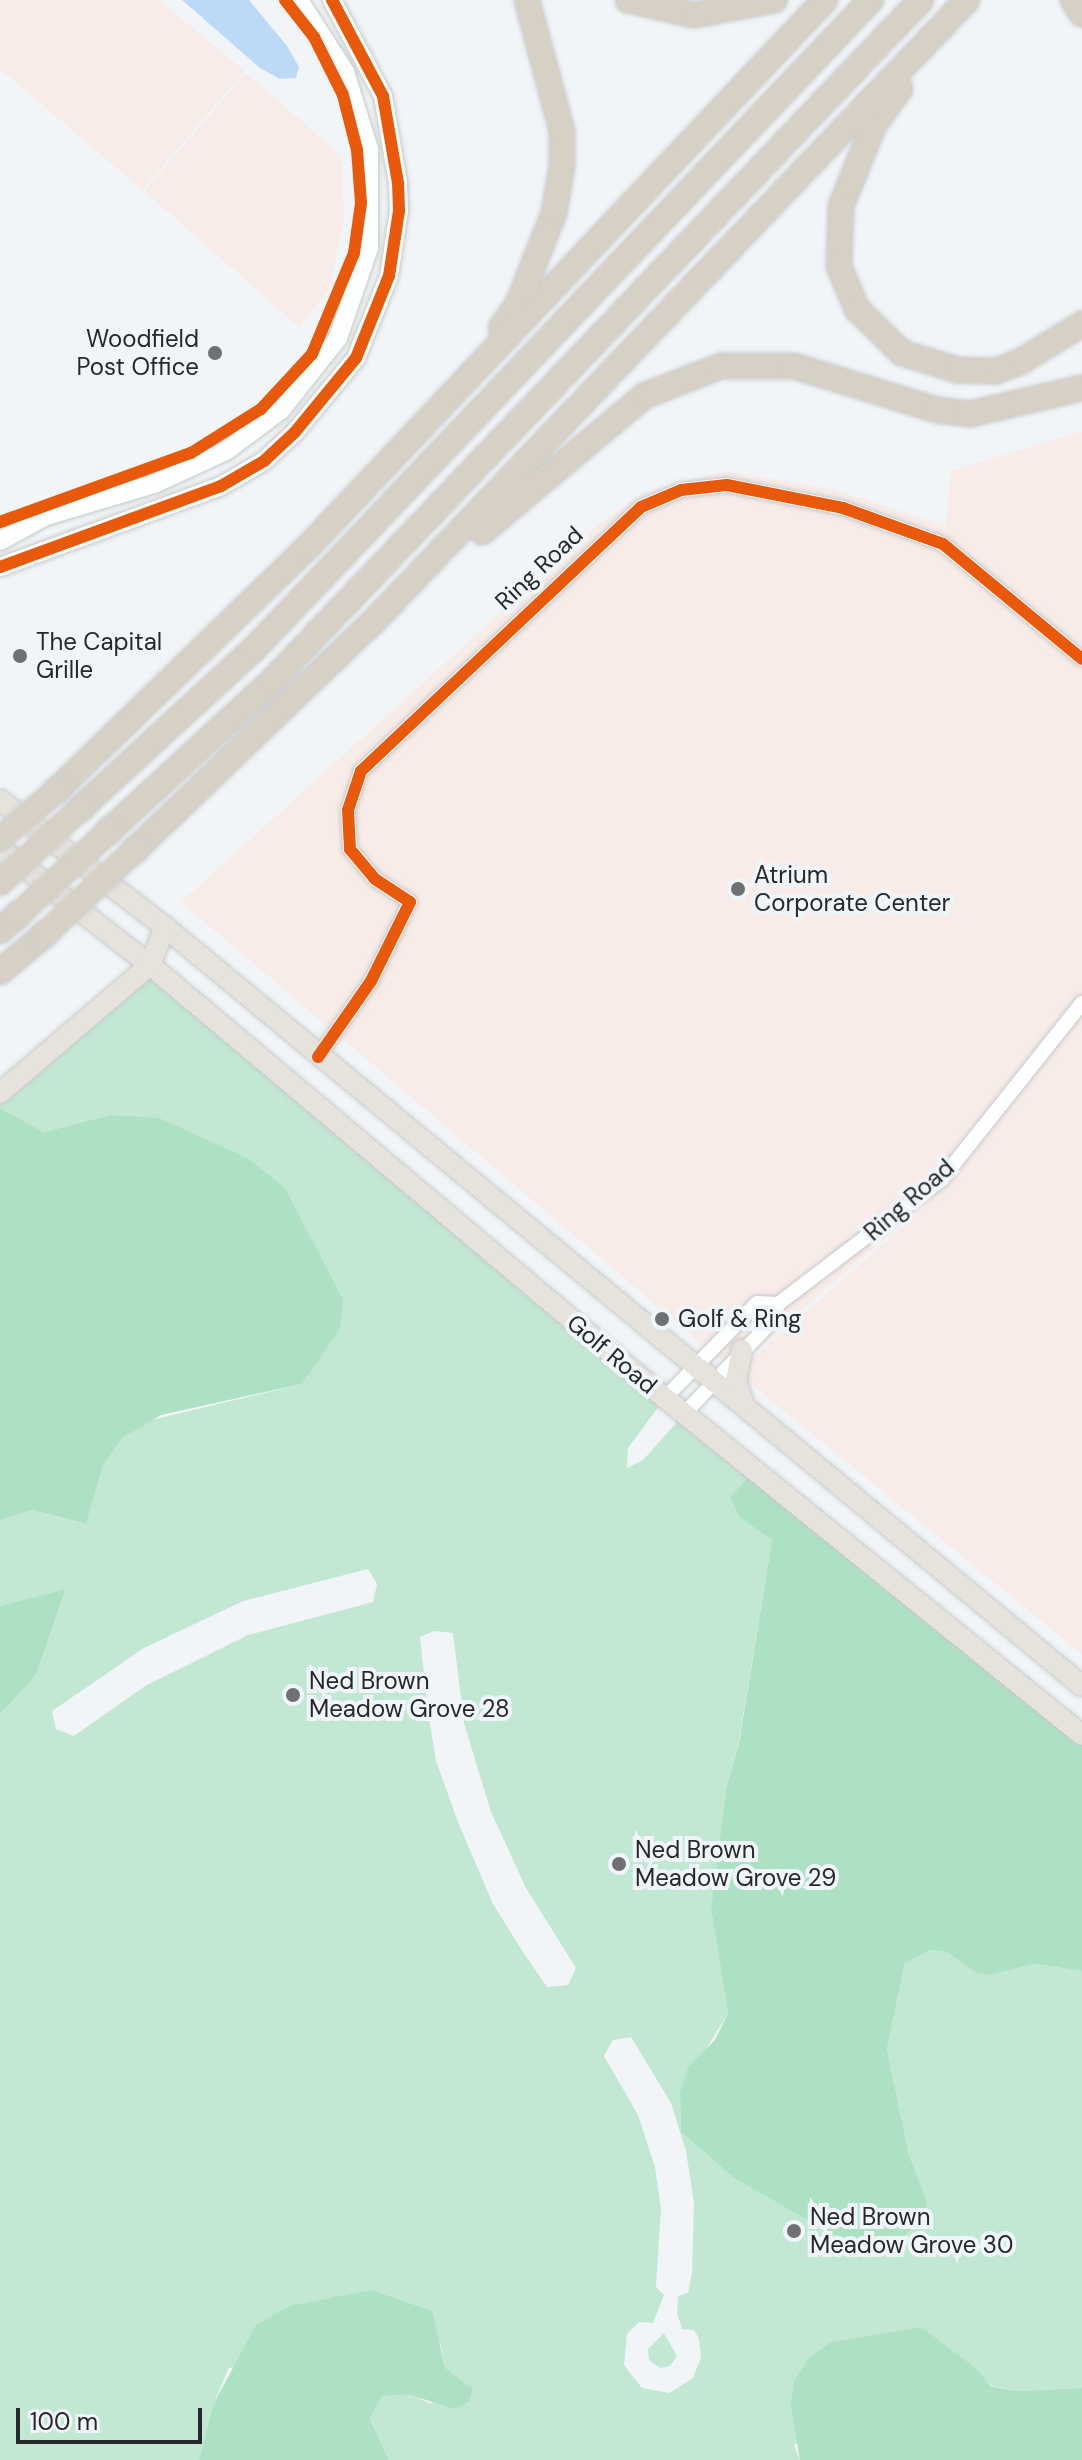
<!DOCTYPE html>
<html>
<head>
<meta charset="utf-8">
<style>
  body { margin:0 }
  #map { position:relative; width:1082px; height:2460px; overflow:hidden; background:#f2f5f7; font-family:"DM Sans",sans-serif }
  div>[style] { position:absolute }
  .commercial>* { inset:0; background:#f8ece9 }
  .green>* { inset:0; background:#c2e8d3 }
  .forest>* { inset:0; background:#ade1c4 }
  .water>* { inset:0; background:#bcdaf6 }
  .roads { filter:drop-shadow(0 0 2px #c8cacb) drop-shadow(0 0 2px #c8cacb) }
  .street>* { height:14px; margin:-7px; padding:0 7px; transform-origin:7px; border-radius:7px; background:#fdfefe }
  .secondary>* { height:18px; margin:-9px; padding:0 9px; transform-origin:9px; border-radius:9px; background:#fdfefe }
  .primary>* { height:20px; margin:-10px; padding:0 10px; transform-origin:10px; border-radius:10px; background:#e6e2dc }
  .highway>* { height:24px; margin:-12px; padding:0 12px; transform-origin:12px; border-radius:12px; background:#d7d0c5 }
  .bridges { filter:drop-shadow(0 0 2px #cfd0d1) drop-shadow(0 0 2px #cfd0d1) }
  .highway-bridge>* { height:24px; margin:-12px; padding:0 12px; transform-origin:12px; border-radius:12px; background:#d7d0c5 }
  .cycleway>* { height:12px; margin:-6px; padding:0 6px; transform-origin:6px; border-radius:6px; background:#e8590c }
  .dots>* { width:22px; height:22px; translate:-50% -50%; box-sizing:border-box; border:4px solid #f0f5f9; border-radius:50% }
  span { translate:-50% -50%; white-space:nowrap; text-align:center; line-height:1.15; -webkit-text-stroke:8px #f0f5f9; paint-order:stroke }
  .poi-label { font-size:24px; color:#27282a }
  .right { translate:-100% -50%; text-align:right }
  .left { translate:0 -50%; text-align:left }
  .street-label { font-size:24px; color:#27282a }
  .scale { position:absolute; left:16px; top:2408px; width:186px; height:36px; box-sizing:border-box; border:4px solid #27282a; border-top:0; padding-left:10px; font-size:24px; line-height:28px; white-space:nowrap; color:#27282a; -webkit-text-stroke:6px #f0f5f9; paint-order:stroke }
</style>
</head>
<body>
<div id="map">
  <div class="commercial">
    <i style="clip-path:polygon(0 0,159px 0,245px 71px,142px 190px,0 69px)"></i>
    <i style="clip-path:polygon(246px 73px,341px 155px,344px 218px,329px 290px,299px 327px,144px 191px)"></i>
    <i style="clip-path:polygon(evenodd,1082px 431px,1082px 1654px,702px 1344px,181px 902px,595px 527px,643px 493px,726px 471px,833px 489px,946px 526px,951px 471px,1082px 431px,925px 1205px,926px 1206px,742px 1368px,747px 1356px,925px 1205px)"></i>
  </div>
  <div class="green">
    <i style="clip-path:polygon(evenodd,150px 965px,665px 1398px,628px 1448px,627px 1468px,643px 1460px,684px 1414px,755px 1471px,740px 1518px,772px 1540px,738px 1746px,726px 1789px,711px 1909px,728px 2013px,680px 2093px,681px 2132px,735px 2179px,830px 2233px,927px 2201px,909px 2155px,887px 2049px,905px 1963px,927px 1950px,947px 1952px,990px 1975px,1036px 1964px,1082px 1971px,1082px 2388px,1014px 2391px,989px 2385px,956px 2354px,794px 2445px,800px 2460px,389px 2460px,370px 2417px,382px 2396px,407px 2393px,431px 2404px,445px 2368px,440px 2343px,229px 2368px,213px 2405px,199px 2460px,0 2460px,0 1713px,36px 1675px,66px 1590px,0 1606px,0 1520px,31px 1510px,85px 1524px,102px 1468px,122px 1438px,147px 1421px,302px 1384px,343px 1299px,286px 1189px,110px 1115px,44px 1132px,0 1108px,0 1097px,150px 965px,368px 1569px,377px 1584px,373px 1602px,248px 1635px,145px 1686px,74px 1736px,56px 1729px,52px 1711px,144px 1648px,243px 1601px,368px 1569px,150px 965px,434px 1631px,453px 1633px,464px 1723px,491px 1812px,526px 1888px,576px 1968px,568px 1985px,547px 1987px,521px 1949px,493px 1904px,458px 1822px,436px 1761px,428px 1712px,420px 1637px,434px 1631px,150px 965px,631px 2037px,671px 2103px,686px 2151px,694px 2203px,692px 2273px,688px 2293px,678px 2296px,677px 2313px,682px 2329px,694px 2330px,699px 2339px,701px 2357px,693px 2378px,669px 2393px,642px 2388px,624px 2365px,627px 2334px,639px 2322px,653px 2323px,664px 2295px,656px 2287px,661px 2209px,655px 2167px,638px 2115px,604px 2056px,613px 2040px,631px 2037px)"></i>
    <i style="clip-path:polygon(664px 2333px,677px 2356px,670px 2366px,660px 2368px,649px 2360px,648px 2349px)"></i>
  </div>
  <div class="forest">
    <i style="clip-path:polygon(0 1108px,44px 1132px,110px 1115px,159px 1118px,249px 1159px,286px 1189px,343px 1299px,340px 1329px,302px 1384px,161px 1415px,122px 1438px,102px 1468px,86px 1524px,32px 1510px,0 1520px)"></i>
    <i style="clip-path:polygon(755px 1471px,1082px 1736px,1082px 1971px,1036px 1964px,990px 1975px,977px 1973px,947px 1952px,929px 1950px,905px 1963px,887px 2049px,909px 2155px,927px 2201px,922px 2221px,893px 2244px,873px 2247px,830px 2233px,735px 2179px,681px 2132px,680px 2093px,688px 2067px,715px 2040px,728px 2013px,711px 1909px,726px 1789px,739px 1743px,772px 1540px,740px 1518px,730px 1497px)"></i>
    <i style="clip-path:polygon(66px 1589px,36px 1675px,0 1714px,0 1606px)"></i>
    <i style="clip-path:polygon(371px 2290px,432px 2311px,445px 2368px,473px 2389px,469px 2402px,455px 2409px,407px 2394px,382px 2396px,370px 2418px,389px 2460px,199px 2460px,213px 2405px,256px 2325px,290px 2306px)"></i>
    <i style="clip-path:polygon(921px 2327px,977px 2369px,990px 2386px,1014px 2391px,1082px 2388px,1082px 2460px,800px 2460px,791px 2406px,794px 2381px,808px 2359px,829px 2343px)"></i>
  </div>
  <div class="water">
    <i style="clip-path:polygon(182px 0,249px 0,287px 46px,299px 67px,296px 78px,280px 79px,260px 68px)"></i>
  </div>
  <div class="roads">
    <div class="street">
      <i style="left:318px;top:1057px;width:93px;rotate:-55.1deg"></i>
      <i style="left:371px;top:981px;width:88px;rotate:-63.7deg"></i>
      <i style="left:410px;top:902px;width:42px;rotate:-146.7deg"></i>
      <i style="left:375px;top:879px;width:39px;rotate:-130deg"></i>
      <i style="left:350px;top:849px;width:39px;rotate:-93deg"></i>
      <i style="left:348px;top:810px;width:41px;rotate:-71.6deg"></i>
      <i style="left:361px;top:771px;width:385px;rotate:-43.3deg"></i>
      <i style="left:641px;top:507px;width:43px;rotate:-23deg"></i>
      <i style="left:681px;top:490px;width:46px;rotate:-6.2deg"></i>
      <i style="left:727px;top:485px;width:118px;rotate:11.2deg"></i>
      <i style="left:843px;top:508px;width:106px;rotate:19.8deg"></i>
      <i style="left:943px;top:544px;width:180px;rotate:39.6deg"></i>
      <i style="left:665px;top:1398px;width:132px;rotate:-45.9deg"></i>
      <i style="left:757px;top:1303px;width:21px;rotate:3deg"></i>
      <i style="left:684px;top:1414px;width:128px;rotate:-46.6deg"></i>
      <i style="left:772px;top:1321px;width:18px;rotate:-71deg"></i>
      <i style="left:778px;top:1304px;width:206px;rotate:-37.3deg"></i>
      <i style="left:942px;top:1179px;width:225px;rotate:-51.5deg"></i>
    </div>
    <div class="secondary">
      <i style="left:0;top:541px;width:52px;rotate:-28.5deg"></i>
      <i style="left:46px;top:516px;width:113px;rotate:-16.5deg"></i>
      <i style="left:154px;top:484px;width:79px;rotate:-24.6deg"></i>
      <i style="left:226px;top:451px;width:69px;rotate:-36.7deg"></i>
      <i style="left:281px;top:410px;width:92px;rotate:-51.6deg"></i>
      <i style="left:338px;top:338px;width:95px;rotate:-71deg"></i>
      <i style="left:369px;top:248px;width:99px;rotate:-90deg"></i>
      <i style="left:369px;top:149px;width:81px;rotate:-107.3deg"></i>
      <i style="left:345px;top:72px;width:85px;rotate:-122.6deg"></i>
      <i style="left:0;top:567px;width:235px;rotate:-20.1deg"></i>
      <i style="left:221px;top:486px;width:50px;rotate:-30.2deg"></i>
      <i style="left:264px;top:461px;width:42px;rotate:-43.1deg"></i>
      <i style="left:295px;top:432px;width:96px;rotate:-50.5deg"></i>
      <i style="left:356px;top:358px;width:88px;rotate:-68.1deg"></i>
      <i style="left:389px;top:276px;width:66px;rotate:-81.3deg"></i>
      <i style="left:399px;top:211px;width:28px;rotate:-92deg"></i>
      <i style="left:398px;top:183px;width:88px;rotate:-99.8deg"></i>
      <i style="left:383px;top:96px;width:109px;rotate:-118deg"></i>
    </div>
    <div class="primary">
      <i style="left:0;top:800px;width:208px;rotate:37.6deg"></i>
      <i style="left:165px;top:927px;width:1190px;rotate:39.61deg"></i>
      <i style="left:0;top:848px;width:190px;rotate:38deg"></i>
      <i style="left:150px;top:965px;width:673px;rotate:40.06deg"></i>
      <i style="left:665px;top:1398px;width:536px;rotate:38.94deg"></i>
      <i style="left:0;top:1093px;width:197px;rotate:-40.5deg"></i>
      <i style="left:150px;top:965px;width:41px;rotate:-68.5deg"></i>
      <i style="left:742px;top:1350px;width:31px;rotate:101deg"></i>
      <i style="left:736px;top:1380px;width:28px;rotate:73deg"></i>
    </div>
    <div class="highway">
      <i style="left:628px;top:0;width:68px;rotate:12.8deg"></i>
      <i style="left:694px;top:15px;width:82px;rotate:-10.5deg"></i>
      <i style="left:1073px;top:0;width:17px;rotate:57deg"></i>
      <i style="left:900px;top:89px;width:44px;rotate:125.8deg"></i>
      <i style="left:874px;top:125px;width:87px;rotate:112.2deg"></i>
      <i style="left:841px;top:206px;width:60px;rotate:91.9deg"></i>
      <i style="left:839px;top:266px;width:47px;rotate:67.3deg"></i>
      <i style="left:857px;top:309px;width:63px;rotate:44.4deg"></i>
      <i style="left:902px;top:353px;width:59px;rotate:16.9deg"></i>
      <i style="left:958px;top:370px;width:38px;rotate:2deg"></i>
      <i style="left:996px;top:371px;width:26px;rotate:-21deg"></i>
      <i style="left:1020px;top:362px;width:73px;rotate:-31.5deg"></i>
      <i style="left:501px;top:328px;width:29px;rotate:-55deg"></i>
      <i style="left:518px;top:304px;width:98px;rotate:-68.4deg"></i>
      <i style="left:554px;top:213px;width:48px;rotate:-80.3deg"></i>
      <i style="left:562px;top:166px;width:35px;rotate:-90deg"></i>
      <i style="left:562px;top:131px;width:136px;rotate:-105deg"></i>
      <i style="left:482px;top:532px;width:212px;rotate:-40deg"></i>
      <i style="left:644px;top:396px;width:83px;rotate:-21.3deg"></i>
      <i style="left:721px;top:366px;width:73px"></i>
      <i style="left:794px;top:366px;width:150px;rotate:17.1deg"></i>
      <i style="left:937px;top:410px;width:33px;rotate:7deg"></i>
      <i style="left:970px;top:414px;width:115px;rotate:-13.1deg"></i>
      <i style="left:57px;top:790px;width:348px;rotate:-44.1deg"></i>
      <i style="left:307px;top:548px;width:754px;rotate:-46.61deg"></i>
      <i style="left:82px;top:807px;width:234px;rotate:-42.6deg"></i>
      <i style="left:254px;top:649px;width:895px;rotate:-46.45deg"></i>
      <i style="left:109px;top:831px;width:223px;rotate:-42.6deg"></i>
      <i style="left:273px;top:680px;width:939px;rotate:-46.38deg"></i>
      <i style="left:136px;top:849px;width:331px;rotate:-43.8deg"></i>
      <i style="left:375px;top:620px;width:857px;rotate:-46.32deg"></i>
      <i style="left:0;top:931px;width:24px;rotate:-42deg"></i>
      <i style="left:0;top:972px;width:57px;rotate:-40.1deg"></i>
    </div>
  </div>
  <div class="bridges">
    <div class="highway-bridge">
      <i style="left:0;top:839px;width:75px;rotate:-40.7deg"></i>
      <i style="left:0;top:883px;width:112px;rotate:-42.8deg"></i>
      <i style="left:18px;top:915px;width:124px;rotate:-42.7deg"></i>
      <i style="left:44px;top:935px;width:126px;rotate:-43.1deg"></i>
    </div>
  </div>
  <div class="cycleway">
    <i style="left:0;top:522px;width:203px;rotate:-19.9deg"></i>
    <i style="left:191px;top:453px;width:83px;rotate:-32.2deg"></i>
    <i style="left:261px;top:409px;width:75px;rotate:-47.2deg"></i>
    <i style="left:312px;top:354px;width:109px;rotate:-67.4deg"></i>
    <i style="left:354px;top:253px;width:50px;rotate:-82deg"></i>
    <i style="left:361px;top:203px;width:53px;rotate:-94.3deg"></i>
    <i style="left:357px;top:150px;width:57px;rotate:-104.3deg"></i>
    <i style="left:343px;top:95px;width:65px;rotate:-116.6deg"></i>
    <i style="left:314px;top:37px;width:47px;rotate:-128.1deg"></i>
    <i style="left:0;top:567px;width:235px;rotate:-20.1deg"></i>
    <i style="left:221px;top:486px;width:50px;rotate:-30.2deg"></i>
    <i style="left:264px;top:461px;width:42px;rotate:-43.1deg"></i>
    <i style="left:295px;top:432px;width:96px;rotate:-50.5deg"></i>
    <i style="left:356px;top:358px;width:88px;rotate:-68.1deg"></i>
    <i style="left:389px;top:276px;width:66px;rotate:-81.3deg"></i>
    <i style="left:399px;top:211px;width:28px;rotate:-92deg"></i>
    <i style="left:398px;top:183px;width:88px;rotate:-99.8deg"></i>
    <i style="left:383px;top:96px;width:109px;rotate:-118deg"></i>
    <i style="left:318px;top:1057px;width:93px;rotate:-55.1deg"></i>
    <i style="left:371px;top:981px;width:88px;rotate:-63.7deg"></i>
    <i style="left:410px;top:902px;width:42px;rotate:-146.7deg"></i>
    <i style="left:375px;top:879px;width:39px;rotate:-130deg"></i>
    <i style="left:350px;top:849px;width:39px;rotate:-93deg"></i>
    <i style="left:348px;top:810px;width:41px;rotate:-71.6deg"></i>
    <i style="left:361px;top:771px;width:385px;rotate:-43.3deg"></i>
    <i style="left:641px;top:507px;width:43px;rotate:-23deg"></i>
    <i style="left:681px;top:490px;width:46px;rotate:-6.2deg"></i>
    <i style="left:727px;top:485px;width:118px;rotate:11.2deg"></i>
    <i style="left:843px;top:508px;width:106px;rotate:19.8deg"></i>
    <i style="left:943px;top:544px;width:180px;rotate:39.6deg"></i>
  </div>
  <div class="dots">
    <i style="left:215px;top:353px;background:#6e7072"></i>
    <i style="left:20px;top:656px;background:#6e7072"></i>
    <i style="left:738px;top:889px;background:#6e7072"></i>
    <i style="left:662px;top:1319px;background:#6e7072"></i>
    <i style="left:293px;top:1695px;background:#6e7072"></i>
    <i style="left:619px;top:1864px;background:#6e7072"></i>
    <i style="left:794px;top:2231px;background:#6e7072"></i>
  </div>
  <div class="poi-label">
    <span class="right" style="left:199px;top:353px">Woodfield<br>Post Office</span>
    <span class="left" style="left:36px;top:656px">The Capital<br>Grille</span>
    <span class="left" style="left:754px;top:889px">Atrium<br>Corporate Center</span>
    <span class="left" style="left:678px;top:1319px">Golf &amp; Ring</span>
    <span class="left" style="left:309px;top:1695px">Ned Brown<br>Meadow Grove 28</span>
    <span class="left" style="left:635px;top:1864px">Ned Brown<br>Meadow Grove 29</span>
    <span class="left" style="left:810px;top:2231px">Ned Brown<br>Meadow Grove 30</span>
  </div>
  <div class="street-label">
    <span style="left:539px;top:568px;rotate:-43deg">Ring Road</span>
    <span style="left:909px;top:1200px;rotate:-41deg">Ring Road</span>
    <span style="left:612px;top:1354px;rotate:40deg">Golf Road</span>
  </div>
  <div class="scale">100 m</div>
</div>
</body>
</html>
